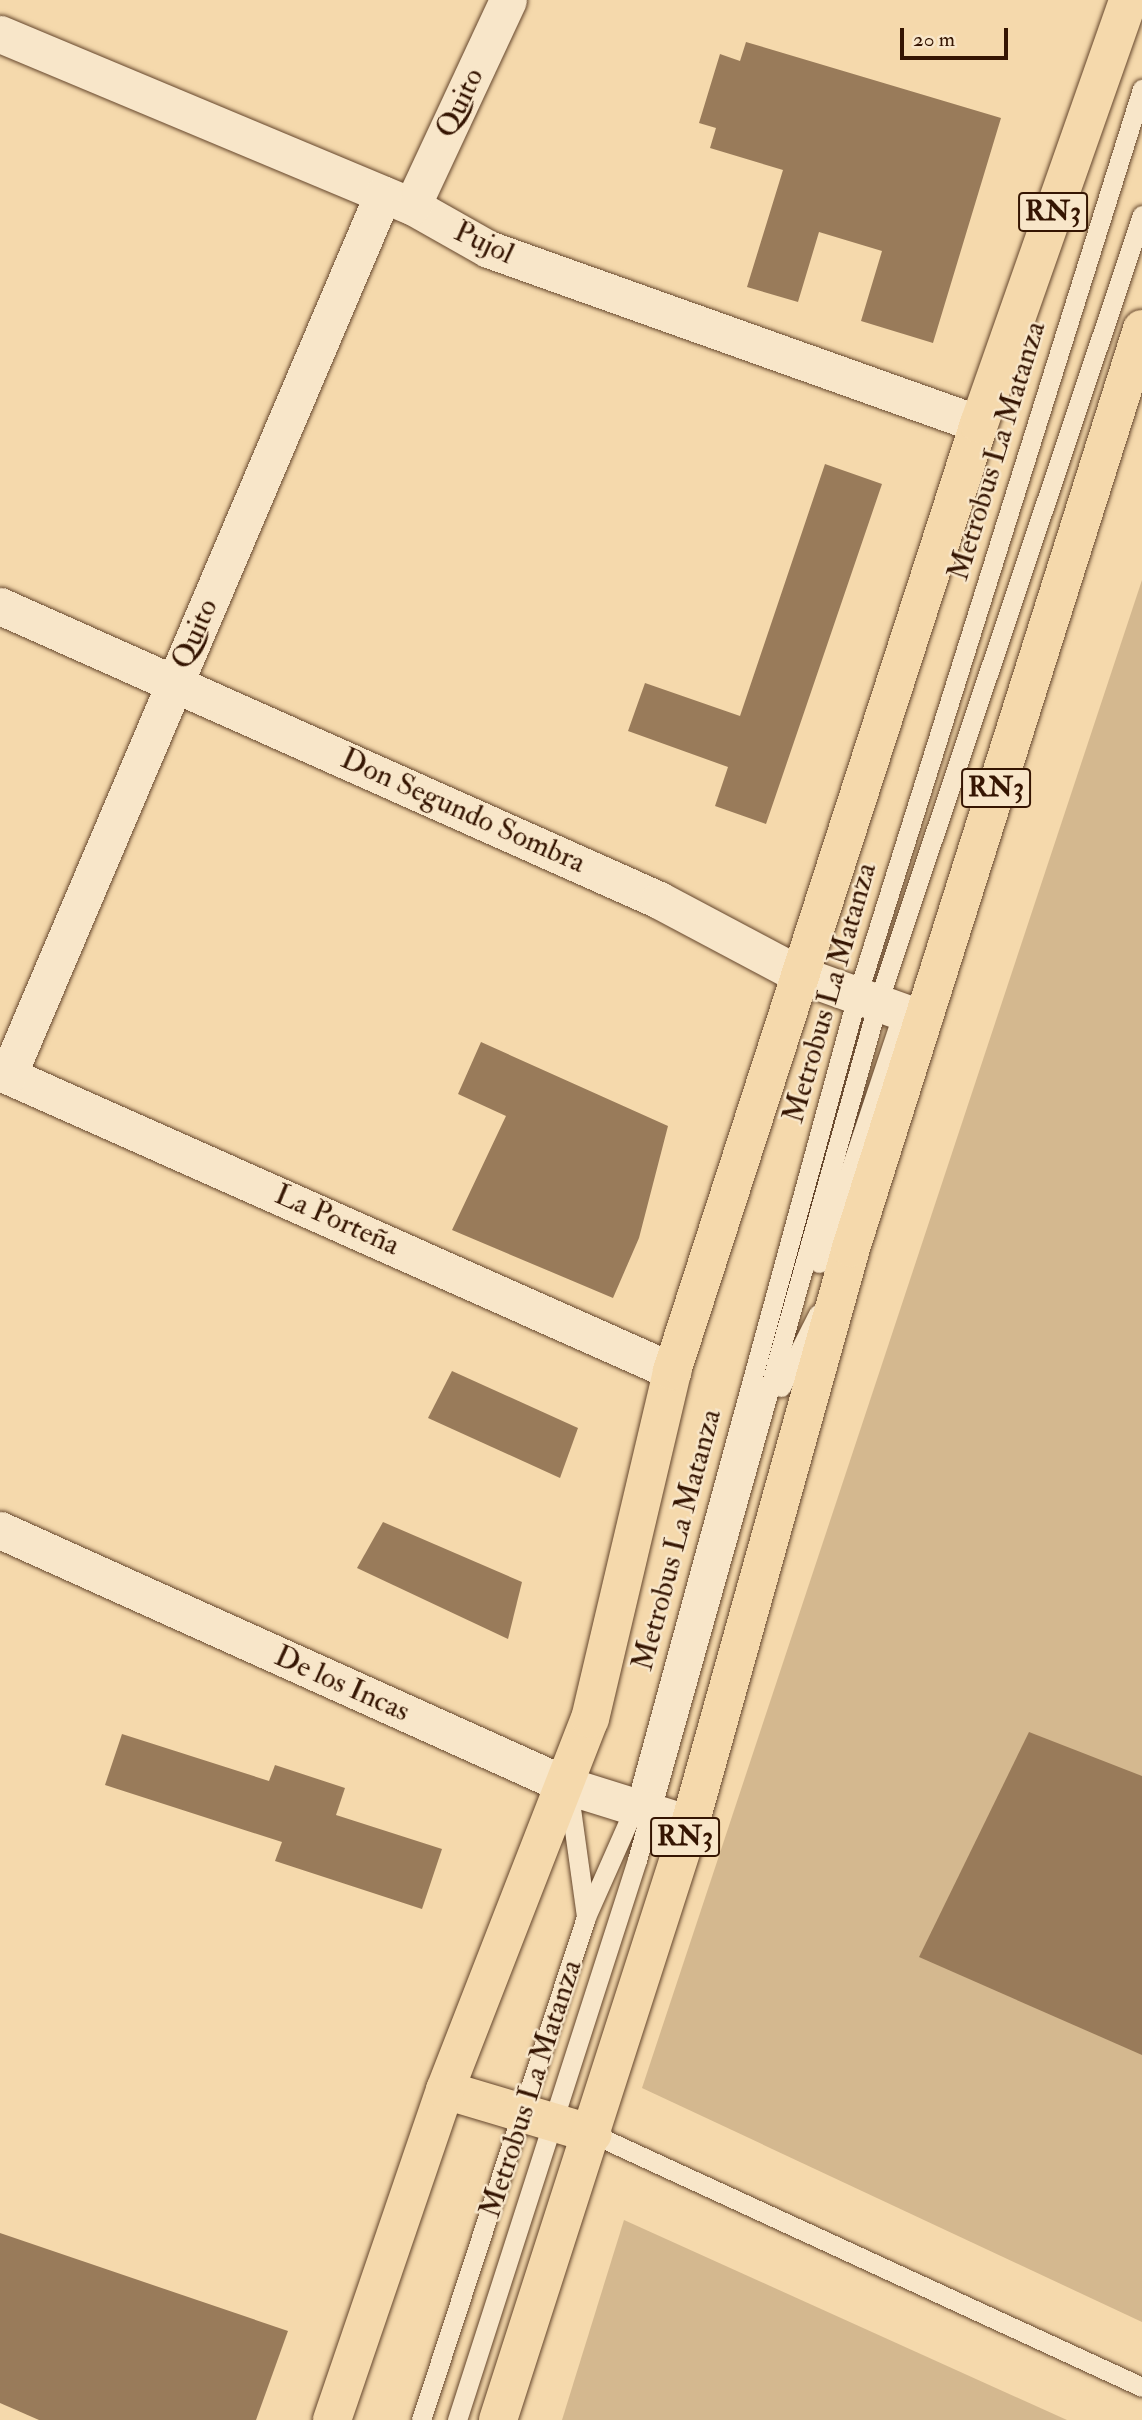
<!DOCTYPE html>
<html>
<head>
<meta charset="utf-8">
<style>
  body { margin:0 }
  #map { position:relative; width:1142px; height:2420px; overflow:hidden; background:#f5d9ac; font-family:"IM FELL Double Pica",serif }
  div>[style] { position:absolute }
  .green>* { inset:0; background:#d4b88f }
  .building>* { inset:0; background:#997b5a }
  .roads { filter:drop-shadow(0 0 2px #65462c) drop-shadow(0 0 2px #65462c) }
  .lane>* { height:19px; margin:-9.5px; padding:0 9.5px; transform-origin:9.5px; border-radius:9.5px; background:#f8e6c9 }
  .street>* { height:37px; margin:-18.5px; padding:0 18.5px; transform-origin:18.5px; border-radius:18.5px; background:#f8e6c9 }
  .primary>* { height:38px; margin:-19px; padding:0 19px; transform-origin:19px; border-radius:19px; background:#f5d9ac }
  .highway>* { height:38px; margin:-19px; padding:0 19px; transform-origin:19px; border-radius:19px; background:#f5d9ac }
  span { translate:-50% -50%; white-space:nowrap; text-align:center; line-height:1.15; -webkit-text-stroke:5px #f8e6c9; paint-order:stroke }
  .shield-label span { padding:2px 5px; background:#f8e6c9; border:2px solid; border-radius:5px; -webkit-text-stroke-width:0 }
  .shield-label { font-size:28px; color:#351502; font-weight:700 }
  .street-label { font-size:30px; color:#351502 }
  .scale { position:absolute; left:900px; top:28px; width:108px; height:32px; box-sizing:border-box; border:4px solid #351502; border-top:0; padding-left:9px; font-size:21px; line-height:24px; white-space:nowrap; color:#351502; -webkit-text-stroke:5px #f8e6c9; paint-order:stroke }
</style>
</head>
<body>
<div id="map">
  <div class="green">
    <i style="clip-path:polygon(1142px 580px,1142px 2322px,642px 2088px)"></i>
    <i style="clip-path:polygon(624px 2220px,1067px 2420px,562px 2420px)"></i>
  </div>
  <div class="building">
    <i style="clip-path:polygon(746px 42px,1001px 118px,933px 343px,861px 321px,882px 251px,819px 232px,798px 302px,747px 287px,783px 170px,710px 148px,716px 128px,699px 123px,720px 54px,740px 61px)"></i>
    <i style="clip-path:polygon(825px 464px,882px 484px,766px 824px,715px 806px,728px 767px,628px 731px,645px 683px,740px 716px)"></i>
    <i style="clip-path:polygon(481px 1042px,668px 1126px,639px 1238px,613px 1298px,452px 1230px,506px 1116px,458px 1094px)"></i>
    <i style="clip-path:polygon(452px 1371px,578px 1428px,560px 1478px,428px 1418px)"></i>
    <i style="clip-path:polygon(383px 1522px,522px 1582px,508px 1639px,357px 1568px)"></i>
    <i style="clip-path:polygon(1029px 1732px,1142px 1776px,1142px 2055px,919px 1957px)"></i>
    <i style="clip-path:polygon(122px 1734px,269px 1781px,275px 1765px,345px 1788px,336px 1815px,442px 1849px,422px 1909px,275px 1861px,282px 1842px,105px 1785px)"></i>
    <i style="clip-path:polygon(0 2233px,288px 2331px,256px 2420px,39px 2420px,0 2403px)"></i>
  </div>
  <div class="roads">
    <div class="lane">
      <i style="left:819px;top:1263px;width:265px;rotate:-71.5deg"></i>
      <i style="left:781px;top:1387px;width:82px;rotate:-63.1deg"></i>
      <i style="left:569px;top:1794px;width:124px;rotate:82.1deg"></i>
      <i style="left:593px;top:2134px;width:604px;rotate:24.74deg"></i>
      <i style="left:421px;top:2420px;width:529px;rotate:-71.84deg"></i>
      <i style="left:586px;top:1917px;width:124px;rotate:-66.1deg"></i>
      <i style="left:636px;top:1804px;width:838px;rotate:-74.7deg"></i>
      <i style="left:857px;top:996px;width:951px;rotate:-72.56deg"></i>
      <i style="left:457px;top:2420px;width:588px;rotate:-72.18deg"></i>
      <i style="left:637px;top:1860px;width:891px;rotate:-74.31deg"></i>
      <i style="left:878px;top:1002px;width:830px;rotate:-71.46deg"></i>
    </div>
    <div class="street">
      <i style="left:0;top:34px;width:446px;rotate:22.7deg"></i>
      <i style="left:412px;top:206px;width:87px;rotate:29.5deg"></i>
      <i style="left:488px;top:249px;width:521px;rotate:19.62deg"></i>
      <i style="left:412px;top:206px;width:227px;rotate:-65deg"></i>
      <i style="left:0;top:606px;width:722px;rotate:24.04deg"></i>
      <i style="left:659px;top:900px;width:157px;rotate:28deg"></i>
      <i style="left:798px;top:974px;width:133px;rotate:19.8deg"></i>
      <i style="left:0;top:1072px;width:736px;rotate:23.99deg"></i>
      <i style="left:8px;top:1075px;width:957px;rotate:-66.94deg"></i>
      <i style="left:0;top:1530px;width:623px;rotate:24.26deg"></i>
      <i style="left:568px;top:1786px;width:128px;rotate:17.3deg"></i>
    </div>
    <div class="primary">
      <i style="left:445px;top:2090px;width:154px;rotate:16.6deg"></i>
    </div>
    <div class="highway">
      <i style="left:332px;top:2420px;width:349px;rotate:-71.1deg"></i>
      <i style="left:445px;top:2090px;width:398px;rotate:-68.7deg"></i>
      <i style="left:590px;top:1719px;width:358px;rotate:-76.7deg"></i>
      <i style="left:672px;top:1371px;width:996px;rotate:-72.04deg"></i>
      <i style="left:979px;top:424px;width:449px;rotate:-70.6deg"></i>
      <i style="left:498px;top:2420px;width:626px;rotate:-72.14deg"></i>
      <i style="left:690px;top:1824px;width:598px;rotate:-74.38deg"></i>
      <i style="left:851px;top:1248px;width:964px;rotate:-72.43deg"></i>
    </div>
  </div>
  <div class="shield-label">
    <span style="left:1053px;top:212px">RN3</span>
    <span style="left:996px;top:788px">RN3</span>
    <span style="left:685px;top:1837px">RN3</span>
  </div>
  <div class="street-label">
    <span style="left:460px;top:103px;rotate:-65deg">Quito</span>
    <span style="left:484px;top:243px;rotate:25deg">Pujol</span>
    <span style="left:997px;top:451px;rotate:-73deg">Metrobus La Matanza</span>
    <span style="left:195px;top:634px;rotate:-67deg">Quito</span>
    <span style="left:463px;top:811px;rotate:24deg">Don Segundo Sombra</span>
    <span style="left:830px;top:993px;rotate:-74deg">Metrobus La Matanza</span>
    <span style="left:337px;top:1220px;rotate:24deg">La Porteña</span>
    <span style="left:677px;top:1540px;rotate:-75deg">Metrobus La Matanza</span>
    <span style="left:342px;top:1684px;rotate:24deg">De los Incas</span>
    <span style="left:531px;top:2089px;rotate:-72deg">Metrobus La Matanza</span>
  </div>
  <div class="scale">20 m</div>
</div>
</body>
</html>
